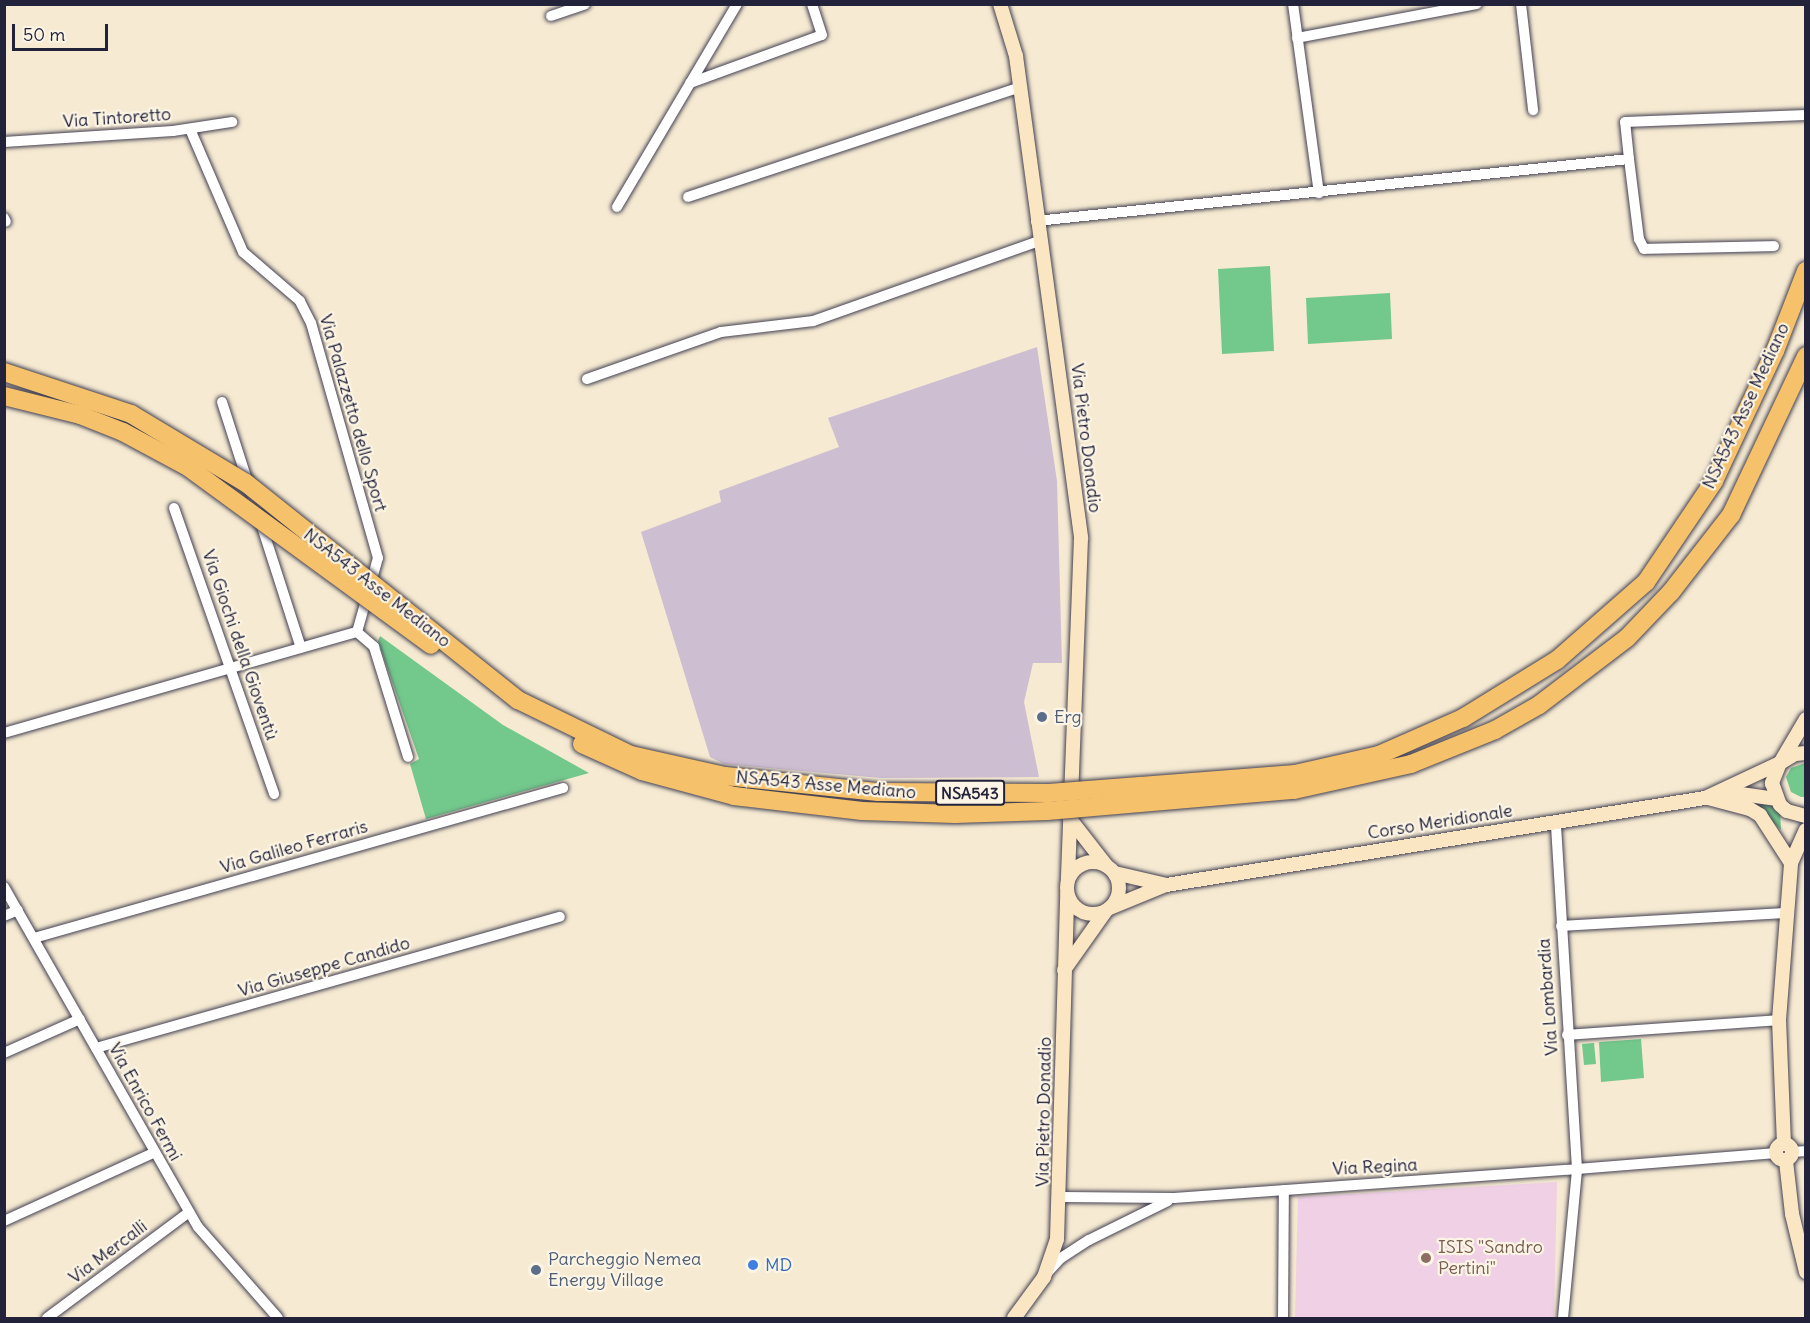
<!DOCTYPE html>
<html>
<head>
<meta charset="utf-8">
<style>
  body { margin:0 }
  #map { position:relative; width:1810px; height:1323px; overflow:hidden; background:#f6ead2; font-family:Delius,sans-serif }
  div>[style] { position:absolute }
  .built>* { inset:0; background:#f0d0e5 }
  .industrial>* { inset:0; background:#cebed2 }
  .green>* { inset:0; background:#73c88c }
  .roads { filter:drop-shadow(0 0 2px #424052) drop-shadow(0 0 2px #424052) }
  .street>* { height:10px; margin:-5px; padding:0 5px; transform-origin:5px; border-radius:5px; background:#fff }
  .secondary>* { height:14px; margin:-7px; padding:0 7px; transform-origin:7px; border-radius:7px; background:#fbe6c4 }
  .secondary>.ring { margin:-7px; padding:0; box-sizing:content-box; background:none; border:14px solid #fbe6c4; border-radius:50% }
  .bridges { filter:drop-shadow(0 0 2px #424052) drop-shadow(0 0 2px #424052) }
  .highway-bridge>* { height:18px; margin:-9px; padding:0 9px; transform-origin:9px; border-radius:9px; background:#f5c16b }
  .dots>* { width:16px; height:16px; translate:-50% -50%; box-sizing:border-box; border:3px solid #fcf5e5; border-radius:50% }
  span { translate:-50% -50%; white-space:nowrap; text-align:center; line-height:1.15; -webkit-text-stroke:4.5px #fcf5e5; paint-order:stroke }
  .shield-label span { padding:2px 4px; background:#fcf5e5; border:2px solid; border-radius:4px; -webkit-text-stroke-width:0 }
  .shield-label { font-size:16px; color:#22223b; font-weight:700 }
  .street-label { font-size:18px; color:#22223b }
  .service-label { font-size:18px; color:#4e5e75 }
  .left { translate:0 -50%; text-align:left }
  .education-label { font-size:18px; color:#785e54 }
  .shop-label { font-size:18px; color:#366cbe }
  .frame { position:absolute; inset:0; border:6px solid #22223b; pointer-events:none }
  .scale { position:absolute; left:12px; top:24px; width:96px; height:27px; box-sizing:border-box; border:3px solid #22223b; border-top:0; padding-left:8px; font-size:18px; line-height:21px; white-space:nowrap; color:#22223b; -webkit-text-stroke:4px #fcf5e5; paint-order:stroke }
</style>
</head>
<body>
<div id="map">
  <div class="built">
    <div style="clip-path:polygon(1557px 1182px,1554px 1318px,1295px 1318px,1298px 1197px)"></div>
  </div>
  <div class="industrial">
    <div style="clip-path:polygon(1037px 347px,1057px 481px,1062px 663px,1033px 663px,1024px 702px,1039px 777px,881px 778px,724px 764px,710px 757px,641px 532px,721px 502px,719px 491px,839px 447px,828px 418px)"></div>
  </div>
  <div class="green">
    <div style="clip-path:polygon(1270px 266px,1274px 351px,1222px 354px,1218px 269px)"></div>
    <div style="clip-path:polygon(1390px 293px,1392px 339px,1308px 344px,1306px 298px)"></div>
    <div style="clip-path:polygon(380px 636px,503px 725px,589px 773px,426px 819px,410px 764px,419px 759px,378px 641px)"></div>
    <div style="clip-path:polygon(1805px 763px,1805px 797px,1801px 797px,1791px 792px,1786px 777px,1791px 768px)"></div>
    <div style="clip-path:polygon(1754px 804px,1775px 805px,1780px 810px,1781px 830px)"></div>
    <div style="clip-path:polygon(1641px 1039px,1644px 1078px,1601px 1082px,1599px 1042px)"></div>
    <div style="clip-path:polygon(1594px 1043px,1596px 1064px,1584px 1065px,1582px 1044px)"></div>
  </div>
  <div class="roads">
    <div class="street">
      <div style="left:1293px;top:4px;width:191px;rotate:82.2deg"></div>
      <div style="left:1521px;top:4px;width:107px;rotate:83.5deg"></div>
      <div style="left:551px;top:16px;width:36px;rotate:-19deg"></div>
      <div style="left:1297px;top:38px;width:183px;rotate:-10.7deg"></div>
      <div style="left:690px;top:83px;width:140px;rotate:-20deg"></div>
      <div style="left:822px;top:35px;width:33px;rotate:-108deg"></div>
      <div style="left:4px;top:142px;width:169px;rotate:-3.7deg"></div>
      <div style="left:173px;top:131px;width:60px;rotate:-8.7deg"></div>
      <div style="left:1629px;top:159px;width:37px;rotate:-96deg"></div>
      <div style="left:1625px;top:122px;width:181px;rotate:-2.2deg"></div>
      <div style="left:688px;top:197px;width:351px;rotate:-18.3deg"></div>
      <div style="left:617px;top:207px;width:236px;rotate:-59.4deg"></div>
      <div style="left:4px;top:218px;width:4px;rotate:63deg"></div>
      <div style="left:1036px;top:221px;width:596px;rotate:-5.97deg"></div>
      <div style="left:1629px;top:159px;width:81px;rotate:82.9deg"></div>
      <div style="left:1639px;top:239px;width:11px;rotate:63deg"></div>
      <div style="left:1644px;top:249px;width:130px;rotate:-1.3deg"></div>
      <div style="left:587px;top:379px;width:142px;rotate:-19.3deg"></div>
      <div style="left:721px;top:332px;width:93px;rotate:-6.8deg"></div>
      <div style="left:813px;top:321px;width:240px;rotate:-19.5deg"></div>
      <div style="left:222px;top:402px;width:258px;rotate:72.2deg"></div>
      <div style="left:174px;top:508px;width:303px;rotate:70.7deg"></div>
      <div style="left:357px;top:632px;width:23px;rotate:41deg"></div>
      <div style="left:374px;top:647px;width:115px;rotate:72.8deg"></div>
      <div style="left:4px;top:733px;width:367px;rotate:-16deg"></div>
      <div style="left:357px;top:632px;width:77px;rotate:-74.2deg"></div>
      <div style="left:378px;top:558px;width:244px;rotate:-105.9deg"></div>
      <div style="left:311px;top:323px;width:25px;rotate:-117deg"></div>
      <div style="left:300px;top:301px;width:75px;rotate:-139.3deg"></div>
      <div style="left:243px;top:252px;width:134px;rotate:-113.3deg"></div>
      <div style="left:4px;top:887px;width:391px;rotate:60.3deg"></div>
      <div style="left:198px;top:1227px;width:121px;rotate:48.7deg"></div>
      <div style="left:4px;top:916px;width:15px;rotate:-23deg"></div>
      <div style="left:1561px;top:926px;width:228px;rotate:-3.3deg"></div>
      <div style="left:34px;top:938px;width:550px;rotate:-15.83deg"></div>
      <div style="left:1567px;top:1035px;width:213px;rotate:-4deg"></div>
      <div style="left:96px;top:1048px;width:482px;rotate:-15.8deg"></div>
      <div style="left:4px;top:1053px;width:83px;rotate:-24.1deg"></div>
      <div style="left:1793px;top:1152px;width:13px;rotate:-4deg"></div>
      <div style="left:1061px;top:1197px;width:113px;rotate:0.5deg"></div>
      <div style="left:1174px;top:1198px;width:404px;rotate:-4.1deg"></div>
      <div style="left:1577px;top:1169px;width:348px;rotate:-93.5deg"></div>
      <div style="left:4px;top:1221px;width:164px;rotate:-24.5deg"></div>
      <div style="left:1046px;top:1274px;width:22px;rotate:-47deg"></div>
      <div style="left:1061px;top:1258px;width:33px;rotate:-33deg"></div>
      <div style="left:1089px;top:1240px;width:88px;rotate:-26.3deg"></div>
      <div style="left:47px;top:1318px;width:177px;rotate:-36.7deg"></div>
      <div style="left:1283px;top:1318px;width:128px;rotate:-89.6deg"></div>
      <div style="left:1563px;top:1318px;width:150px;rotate:-84.6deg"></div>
      <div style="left:1577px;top:1169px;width:200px;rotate:-4.6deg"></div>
    </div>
    <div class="secondary">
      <div style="left:1000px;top:4px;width:54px;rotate:72.9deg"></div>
      <div style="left:1016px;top:56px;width:486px;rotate:82.3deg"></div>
      <div style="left:1081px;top:538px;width:343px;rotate:92.2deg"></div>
      <div style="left:1806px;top:753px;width:11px;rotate:175deg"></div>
      <div style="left:1795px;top:754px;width:17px;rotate:149deg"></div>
      <div style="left:1780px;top:763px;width:22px;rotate:112deg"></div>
      <div style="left:1772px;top:783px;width:23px;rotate:70deg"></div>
      <div style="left:1780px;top:805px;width:9px;rotate:41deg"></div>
      <div style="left:1787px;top:811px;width:20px;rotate:15deg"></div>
      <div style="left:1727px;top:792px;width:49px;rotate:8.1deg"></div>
      <div style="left:1708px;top:798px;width:43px;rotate:14.7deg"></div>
      <div style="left:1750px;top:809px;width:12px;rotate:31deg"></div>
      <div style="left:1760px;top:815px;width:57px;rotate:57.1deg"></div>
      <div style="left:1070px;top:819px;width:58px;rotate:52deg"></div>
      <div class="ring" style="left:1067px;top:862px;width:38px;height:38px"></div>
      <div style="left:1115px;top:873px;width:52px;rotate:13.2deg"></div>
      <div style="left:1112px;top:907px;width:58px;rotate:-22.2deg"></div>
      <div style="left:1166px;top:885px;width:546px;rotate:-9.17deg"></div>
      <div style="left:1705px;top:798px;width:83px;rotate:-25deg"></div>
      <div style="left:1780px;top:763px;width:51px;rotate:-59.4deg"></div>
      <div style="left:1064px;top:970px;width:71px;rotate:-54.7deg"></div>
      <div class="ring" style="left:1776px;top:1144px;width:2px;height:2px"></div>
      <div style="left:1784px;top:1144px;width:124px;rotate:-92.3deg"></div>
      <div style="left:1779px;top:1020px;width:157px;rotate:-85.6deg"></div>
      <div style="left:1791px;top:863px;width:36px;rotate:-66deg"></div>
      <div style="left:1786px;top:1161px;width:53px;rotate:83.5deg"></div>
      <div style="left:1792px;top:1214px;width:60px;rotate:76.4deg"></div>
      <div style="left:1014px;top:1318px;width:51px;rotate:-53.8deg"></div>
      <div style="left:1044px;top:1277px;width:40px;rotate:-71.1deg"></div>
      <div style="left:1057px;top:1239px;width:345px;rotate:-88.3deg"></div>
    </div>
  </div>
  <div class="bridges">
    <div class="highway-bridge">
      <div style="left:4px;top:372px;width:134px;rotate:18.3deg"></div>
      <div style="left:131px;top:414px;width:134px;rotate:31deg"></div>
      <div style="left:246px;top:483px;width:348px;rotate:38.6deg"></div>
      <div style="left:518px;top:700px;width:126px;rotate:26deg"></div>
      <div style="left:631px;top:755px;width:96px;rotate:12.6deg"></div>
      <div style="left:725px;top:776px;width:154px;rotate:6deg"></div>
      <div style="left:878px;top:792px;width:171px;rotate:0.3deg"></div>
      <div style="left:1049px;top:793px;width:247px;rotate:-4.4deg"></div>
      <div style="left:1295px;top:774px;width:86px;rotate:-12.7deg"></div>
      <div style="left:1379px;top:755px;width:92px;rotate:-23.8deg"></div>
      <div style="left:1463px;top:718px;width:110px;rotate:-31.7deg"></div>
      <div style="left:1557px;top:660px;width:118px;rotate:-41.2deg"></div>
      <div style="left:1646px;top:582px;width:122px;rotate:-56deg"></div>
      <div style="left:1714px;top:481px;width:144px;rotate:-64.9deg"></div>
      <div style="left:1775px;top:351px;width:86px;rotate:-68.8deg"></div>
      <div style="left:4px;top:396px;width:78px;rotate:14deg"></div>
      <div style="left:80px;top:415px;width:46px;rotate:21.6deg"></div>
      <div style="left:123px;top:432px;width:74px;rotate:28.3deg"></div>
      <div style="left:188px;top:467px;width:301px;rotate:36.2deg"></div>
      <div style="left:582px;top:744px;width:66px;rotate:24.2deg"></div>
      <div style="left:642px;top:771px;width:95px;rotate:15.2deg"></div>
      <div style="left:734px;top:796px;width:129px;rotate:6.7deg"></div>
      <div style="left:862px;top:811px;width:93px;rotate:1.8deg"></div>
      <div style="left:955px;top:814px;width:92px;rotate:-1.9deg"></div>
      <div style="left:1047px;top:811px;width:248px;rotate:-4.9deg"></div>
      <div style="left:1294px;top:790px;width:120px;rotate:-12.5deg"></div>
      <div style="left:1411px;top:764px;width:91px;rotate:-22deg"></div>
      <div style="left:1495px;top:730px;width:51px;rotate:-29.6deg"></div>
      <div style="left:1539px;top:705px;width:111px;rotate:-37.3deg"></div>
      <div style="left:1627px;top:638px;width:64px;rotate:-46.3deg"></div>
      <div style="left:1671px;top:592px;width:98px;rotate:-52.1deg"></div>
      <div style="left:1731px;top:515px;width:176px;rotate:-64.7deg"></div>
    </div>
  </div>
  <div class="dots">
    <div style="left:1042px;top:717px;background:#5c6f8a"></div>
    <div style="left:1426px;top:1258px;background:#8d6e63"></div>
    <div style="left:753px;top:1265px;background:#3f7fe0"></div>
    <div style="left:536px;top:1270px;background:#5c6f8a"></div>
  </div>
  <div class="shield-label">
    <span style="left:970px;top:793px">NSA543</span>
  </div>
  <div class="street-label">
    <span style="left:117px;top:118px;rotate:-4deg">Via Tintoretto</span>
    <span style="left:1746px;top:406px;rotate:-65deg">NSA543 Asse Mediano</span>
    <span style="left:353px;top:413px;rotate:74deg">Via Palazzetto dello Sport</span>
    <span style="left:1086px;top:438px;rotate:83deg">Via Pietro Donadio</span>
    <span style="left:377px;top:588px;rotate:38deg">NSA543 Asse Mediano</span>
    <span style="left:240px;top:645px;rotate:71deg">Via Giochi della Gioventù</span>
    <span style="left:826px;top:785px;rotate:5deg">NSA543 Asse Mediano</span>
    <span style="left:1440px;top:822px;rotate:-9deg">Corso Meridionale</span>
    <span style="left:294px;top:847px;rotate:-16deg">Via Galileo Ferraris</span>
    <span style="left:324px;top:967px;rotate:-16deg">Via Giuseppe Candido</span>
    <span style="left:1548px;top:997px;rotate:-94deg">Via Lombardia</span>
    <span style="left:145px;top:1102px;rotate:61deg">Via Enrico Fermi</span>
    <span style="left:1044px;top:1112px;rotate:-89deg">Via Pietro Donadio</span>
    <span style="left:1375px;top:1167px;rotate:-3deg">Via Regina</span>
    <span style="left:108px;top:1252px;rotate:-37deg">Via Mercalli</span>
  </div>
  <div class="service-label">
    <span class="left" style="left:1054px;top:717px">Erg</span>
    <span class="left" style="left:548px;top:1270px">Parcheggio Nemea<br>Energy Village</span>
  </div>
  <div class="education-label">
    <span class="left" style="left:1438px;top:1258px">ISIS "Sandro<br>Pertini"</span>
  </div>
  <div class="shop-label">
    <span class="left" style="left:765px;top:1265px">MD</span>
  </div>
  <div class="frame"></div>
  <div class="scale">50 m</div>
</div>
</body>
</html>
